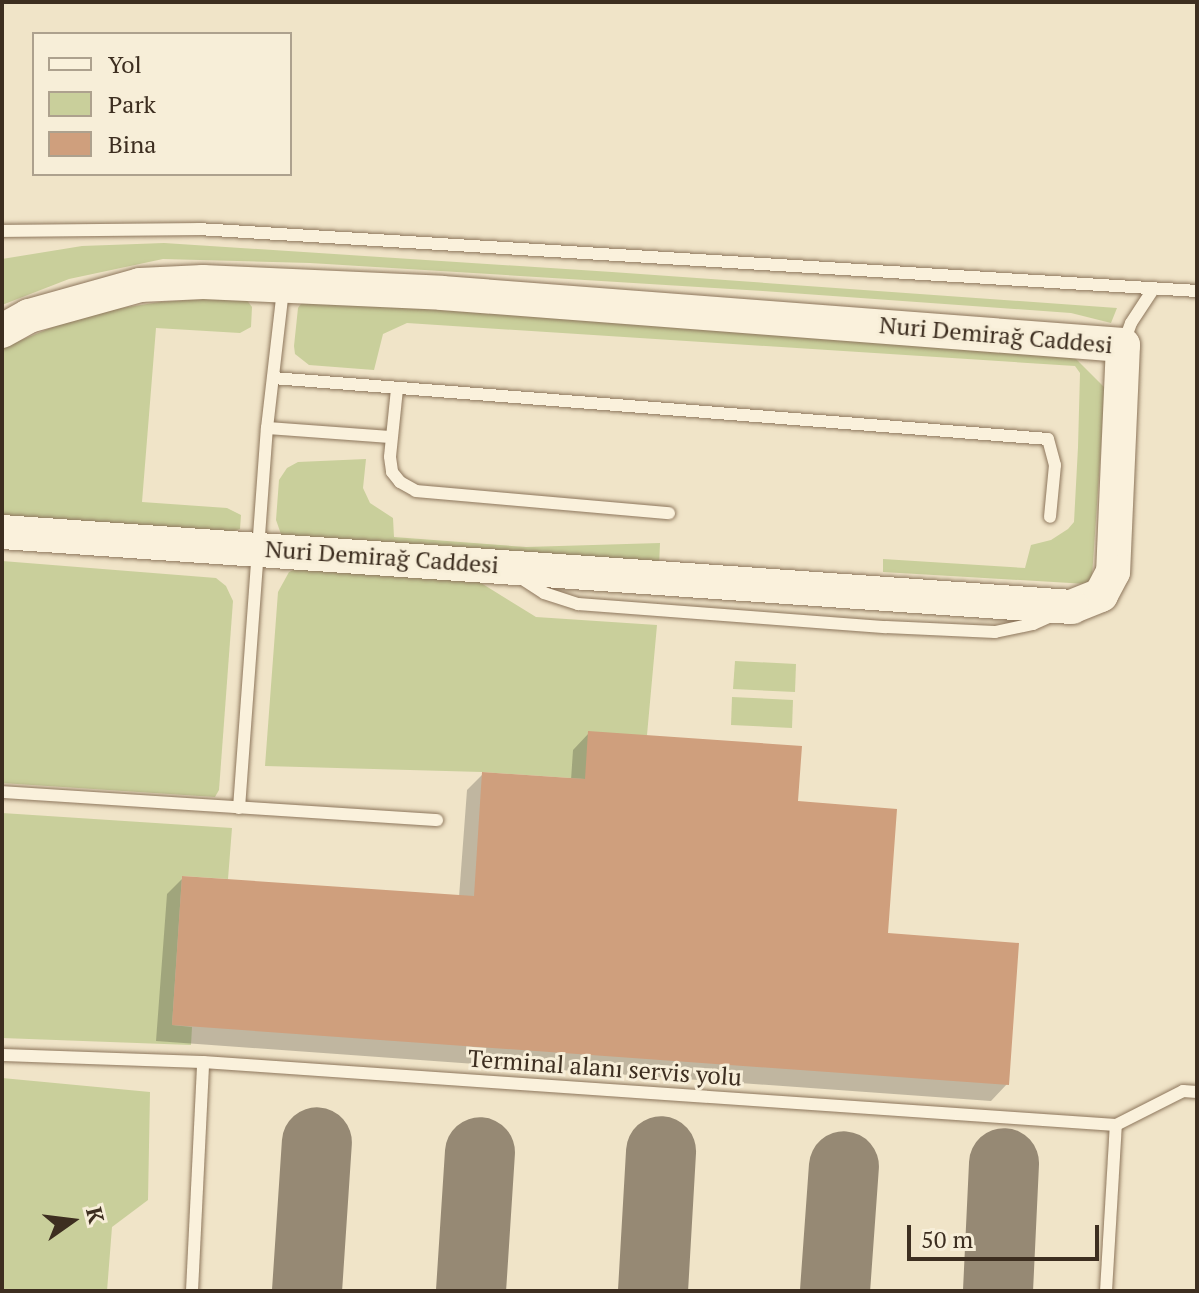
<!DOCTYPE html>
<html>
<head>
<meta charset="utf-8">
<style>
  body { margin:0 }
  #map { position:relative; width:1199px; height:1293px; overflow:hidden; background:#f0e4c8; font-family:"PT Serif",serif }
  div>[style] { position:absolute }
  .green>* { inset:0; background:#c9cf9b }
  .shadow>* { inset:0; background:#0003 }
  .taxiway>* { height:70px; margin:-35px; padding:0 35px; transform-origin:35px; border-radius:35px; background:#968974 }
  .building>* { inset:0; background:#cf9f7d }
  .roads { filter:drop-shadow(0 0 2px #8d765c) drop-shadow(0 0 2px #8d765c) }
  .lane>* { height:12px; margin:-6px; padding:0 6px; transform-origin:6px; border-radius:6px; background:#faf1dc }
  .secondary>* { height:34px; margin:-17px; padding:0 17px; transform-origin:17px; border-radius:17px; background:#faf1dc }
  span { translate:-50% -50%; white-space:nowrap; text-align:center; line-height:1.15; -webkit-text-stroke:6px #f7eed8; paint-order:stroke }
  .street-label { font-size:24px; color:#3d2e20 }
  .frame { position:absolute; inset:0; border:4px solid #3d2e20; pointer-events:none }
  .legend { position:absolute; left:32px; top:32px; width:260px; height:144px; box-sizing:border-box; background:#f7eed8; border:2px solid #ada18e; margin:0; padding:10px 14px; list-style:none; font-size:24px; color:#3d2e20 }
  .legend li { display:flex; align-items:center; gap:16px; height:40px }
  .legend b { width:40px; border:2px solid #ada18e }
  .north { position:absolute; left:32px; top:1181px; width:80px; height:80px; -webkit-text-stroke:6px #f7eed8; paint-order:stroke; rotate:76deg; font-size:22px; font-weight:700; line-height:32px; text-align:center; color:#3d2e20 }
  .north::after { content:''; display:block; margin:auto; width:28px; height:36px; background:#3d2e20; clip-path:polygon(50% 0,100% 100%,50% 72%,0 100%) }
  .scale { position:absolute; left:907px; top:1225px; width:192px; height:36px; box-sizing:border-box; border:4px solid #3d2e20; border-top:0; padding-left:10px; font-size:24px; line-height:28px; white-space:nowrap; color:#3d2e20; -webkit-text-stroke:6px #f7eed8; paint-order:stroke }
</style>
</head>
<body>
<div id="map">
  <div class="green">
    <div style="clip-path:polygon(164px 243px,612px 272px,1117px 308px,1111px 323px,1071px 313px,763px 291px,310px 263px,163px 259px,69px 279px,2px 305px,2px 259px,82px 246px)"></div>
    <div style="clip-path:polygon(232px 297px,246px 299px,252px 307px,251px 327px,240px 333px,156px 328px,142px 502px,227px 508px,241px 515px,240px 529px,231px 532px,2px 515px,2px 348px,65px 322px,108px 310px,160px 302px)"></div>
    <div style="clip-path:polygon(303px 301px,1069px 352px,1105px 388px,1092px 577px,1087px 584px,883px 572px,883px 559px,1025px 568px,1031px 545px,1051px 540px,1068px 529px,1074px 522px,1078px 447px,1080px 373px,1075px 366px,407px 323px,383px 334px,374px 370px,309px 365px,295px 354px,294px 346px,298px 308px)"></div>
    <div style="clip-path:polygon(366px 459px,363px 488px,370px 503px,393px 518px,394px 537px,526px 547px,660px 543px,659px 567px,282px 537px,276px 520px,279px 480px,287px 468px,298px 462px)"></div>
    <div style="clip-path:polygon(2px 561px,216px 578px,226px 586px,233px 601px,219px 790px,215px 797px,2px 783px)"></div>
    <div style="clip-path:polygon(303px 566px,473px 578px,536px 617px,657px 625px,647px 735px,585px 779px,482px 772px,265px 766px,278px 592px,289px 572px)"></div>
    <div style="clip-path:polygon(735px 661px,796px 664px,795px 692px,733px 689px)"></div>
    <div style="clip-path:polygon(732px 697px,793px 700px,792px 728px,731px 725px)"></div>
    <div style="clip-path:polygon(2px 813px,232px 828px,228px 879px,182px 876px,172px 1025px,192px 1027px,191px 1045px,2px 1038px)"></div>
    <div style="clip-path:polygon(2px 1078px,150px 1092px,148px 1200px,112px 1227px,107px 1291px,2px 1291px)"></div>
  </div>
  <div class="shadow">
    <div style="clip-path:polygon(589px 733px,796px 803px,886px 935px,1007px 1084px,991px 1101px,156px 1041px,167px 894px,183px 878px,459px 897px,467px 790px,483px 774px,571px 780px,573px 750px)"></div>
  </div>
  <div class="taxiway">
    <div style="left:307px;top:1291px;width:149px;rotate:-86.2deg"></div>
    <div style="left:471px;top:1291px;width:139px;rotate:-86.3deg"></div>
    <div style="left:653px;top:1291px;width:140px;rotate:-86.7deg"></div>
    <div style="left:835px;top:1291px;width:125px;rotate:-85.9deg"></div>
    <div style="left:998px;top:1291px;width:128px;rotate:-87.3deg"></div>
  </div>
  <div class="building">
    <div style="clip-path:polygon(588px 731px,802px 746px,798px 801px,897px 809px,888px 933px,1019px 943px,1009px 1085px,172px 1025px,182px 876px,474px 896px,482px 772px,585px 779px)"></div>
  </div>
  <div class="roads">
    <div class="lane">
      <div style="left:2px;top:231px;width:196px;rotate:-0.6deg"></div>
      <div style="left:198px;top:229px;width:1001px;rotate:3.55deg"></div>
      <div style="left:1123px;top:345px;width:23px;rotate:-70deg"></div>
      <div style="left:1131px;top:323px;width:42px;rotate:-56.7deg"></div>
      <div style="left:273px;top:378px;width:777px;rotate:4.5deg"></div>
      <div style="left:1048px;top:439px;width:27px;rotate:75deg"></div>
      <div style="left:1055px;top:465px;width:52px;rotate:95.5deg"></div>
      <div style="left:397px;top:389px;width:68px;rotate:95.9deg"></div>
      <div style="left:390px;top:457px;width:15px;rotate:82deg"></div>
      <div style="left:392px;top:472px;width:13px;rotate:51deg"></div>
      <div style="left:400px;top:482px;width:18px;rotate:29deg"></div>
      <div style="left:416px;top:491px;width:254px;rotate:5deg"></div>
      <div style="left:267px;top:428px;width:124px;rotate:4.2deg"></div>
      <div style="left:521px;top:578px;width:27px;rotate:33deg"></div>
      <div style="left:544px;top:593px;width:36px;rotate:18deg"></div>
      <div style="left:578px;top:604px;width:309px;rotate:4.3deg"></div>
      <div style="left:886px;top:627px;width:109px;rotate:2.6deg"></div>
      <div style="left:995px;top:632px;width:39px;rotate:-12deg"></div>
      <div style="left:1033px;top:624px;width:22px;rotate:-24deg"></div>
      <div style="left:2px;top:792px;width:436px;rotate:3.7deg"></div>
      <div style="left:239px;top:808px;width:381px;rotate:-85.8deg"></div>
      <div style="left:267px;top:428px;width:140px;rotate:-83.4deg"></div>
      <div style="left:2px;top:1055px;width:201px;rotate:2deg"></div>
      <div style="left:203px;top:1062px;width:915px;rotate:3.95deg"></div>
      <div style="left:1116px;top:1125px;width:75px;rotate:-26.9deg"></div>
      <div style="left:1183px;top:1091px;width:14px;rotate:4deg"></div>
      <div style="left:192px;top:1291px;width:229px;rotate:-87.2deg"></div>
      <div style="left:1106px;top:1291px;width:166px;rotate:-86.6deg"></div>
    </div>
    <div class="secondary">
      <div style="left:2px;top:331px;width:31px;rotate:-29deg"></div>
      <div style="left:29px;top:316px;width:115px;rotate:-15.6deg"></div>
      <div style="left:140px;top:285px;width:63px;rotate:-2.7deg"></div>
      <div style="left:203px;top:282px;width:239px;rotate:2.6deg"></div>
      <div style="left:442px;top:293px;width:683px;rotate:4.37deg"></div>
      <div style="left:1123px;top:345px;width:227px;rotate:92.5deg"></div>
      <div style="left:1113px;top:572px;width:26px;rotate:118deg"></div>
      <div style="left:1101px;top:595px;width:31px;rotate:158deg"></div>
      <div style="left:1072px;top:607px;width:1073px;rotate:-175.99deg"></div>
    </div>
  </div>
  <div class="street-label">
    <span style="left:996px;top:335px;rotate:5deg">Nuri Demirağ Caddesi</span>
    <span style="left:382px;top:557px;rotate:4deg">Nuri Demirağ Caddesi</span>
    <span style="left:605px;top:1068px;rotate:4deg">Terminal alanı servis yolu</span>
  </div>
  <div class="frame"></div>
  <ul class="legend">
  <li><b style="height:10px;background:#faf1dc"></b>Yol</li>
  <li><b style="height:22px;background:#c9cf9b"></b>Park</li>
  <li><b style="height:22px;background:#cf9f7d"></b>Bina</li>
  </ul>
  <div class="north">K</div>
  <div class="scale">50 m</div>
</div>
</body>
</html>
